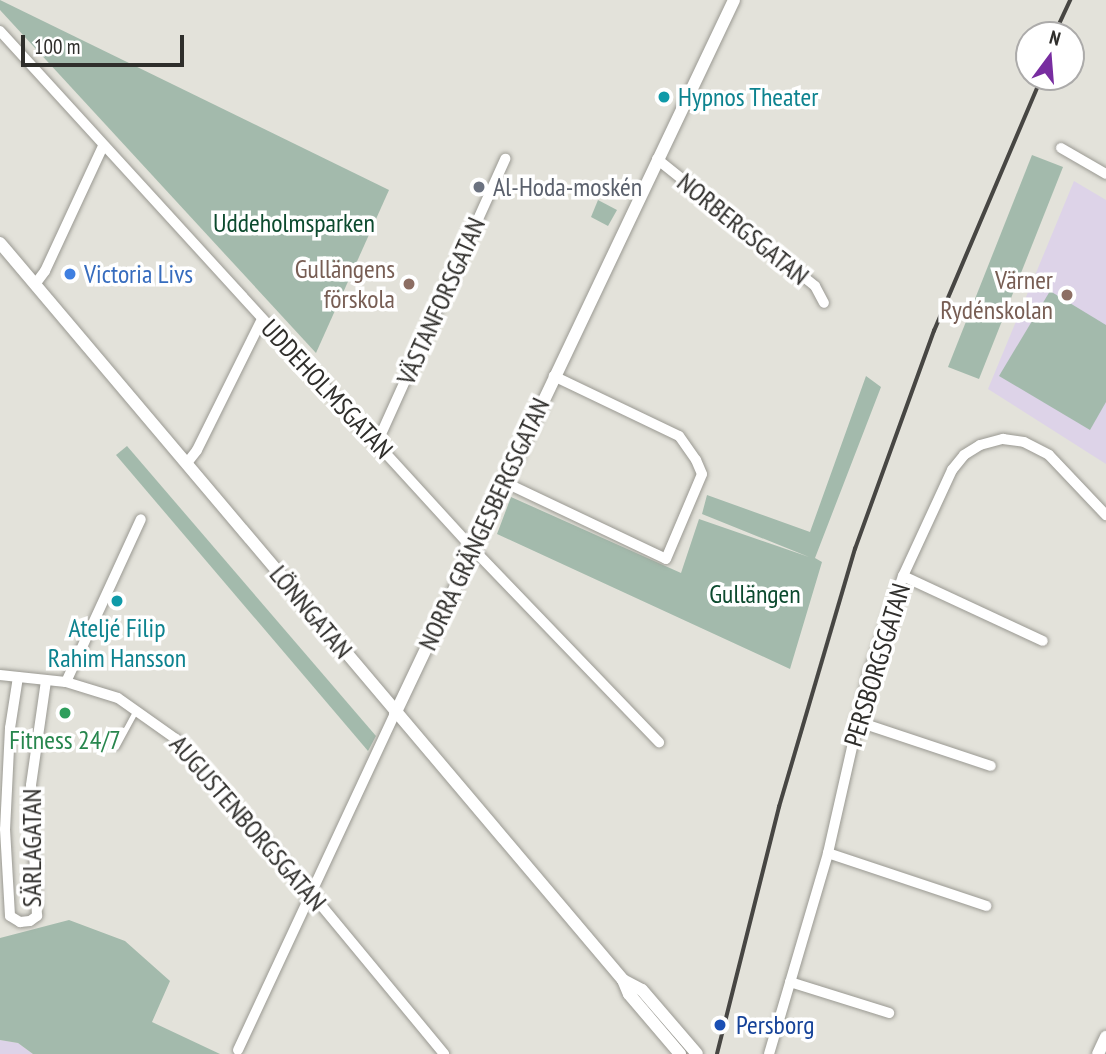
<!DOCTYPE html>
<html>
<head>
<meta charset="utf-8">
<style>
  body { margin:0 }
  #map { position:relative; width:1106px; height:1054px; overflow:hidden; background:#e3e2da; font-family:"PT Sans Narrow",sans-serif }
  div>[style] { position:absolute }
  .education>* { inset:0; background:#ddd3e8 }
  .green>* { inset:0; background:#a3baac }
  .roads { filter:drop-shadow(0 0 2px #9a9992) drop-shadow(0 0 2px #9a9992) }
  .service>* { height:4.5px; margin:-2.25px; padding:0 2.25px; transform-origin:2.25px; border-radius:2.25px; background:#fff }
  .minor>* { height:10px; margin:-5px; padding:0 5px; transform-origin:5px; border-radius:5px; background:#fff }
  .tertiary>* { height:12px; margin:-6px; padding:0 6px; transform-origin:6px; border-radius:6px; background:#fff }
  .rail>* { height:3.5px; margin:-1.75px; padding:0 1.75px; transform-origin:1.75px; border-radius:1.75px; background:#474643 }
  .dots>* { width:19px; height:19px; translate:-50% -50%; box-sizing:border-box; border:4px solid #fff; border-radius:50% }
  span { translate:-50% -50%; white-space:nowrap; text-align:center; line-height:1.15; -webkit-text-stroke:7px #fff; paint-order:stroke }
  .culture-label { font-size:26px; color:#0d838f }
  .left { translate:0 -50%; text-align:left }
  .worship-label { font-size:26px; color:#5b616d }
  .park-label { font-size:26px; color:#0c4a2e }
  .street-label { font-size:26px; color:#2f2e2b }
  .education-label { font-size:26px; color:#785e54 }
  .right { translate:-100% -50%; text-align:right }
  .shop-label { font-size:26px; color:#366cbe }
  .leisure-label { font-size:26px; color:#27864d }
  .transit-label { font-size:26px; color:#164399 }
  .north { position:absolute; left:1015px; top:21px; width:70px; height:70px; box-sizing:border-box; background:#fff; border:2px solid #acabaa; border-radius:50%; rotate:16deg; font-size:19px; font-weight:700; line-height:28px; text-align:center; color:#2f2e2b }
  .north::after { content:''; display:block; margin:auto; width:24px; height:32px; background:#782da0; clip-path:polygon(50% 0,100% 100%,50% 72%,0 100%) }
  .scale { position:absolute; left:21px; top:35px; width:163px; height:32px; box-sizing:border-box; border:4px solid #2f2e2b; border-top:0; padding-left:9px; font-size:21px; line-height:24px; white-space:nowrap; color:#2f2e2b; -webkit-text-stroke:5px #fff; paint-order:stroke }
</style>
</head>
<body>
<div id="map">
  <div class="education">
    <div style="clip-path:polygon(1074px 181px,1106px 200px,1106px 464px,988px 389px)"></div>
    <div style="clip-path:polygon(0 1040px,18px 1043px,33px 1054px,0 1054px)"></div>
  </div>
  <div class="green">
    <div style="clip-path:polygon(0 0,389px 190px,316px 353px,0 10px)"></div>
    <div style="clip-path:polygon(1032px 155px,1063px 167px,979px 379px,948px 367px)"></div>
    <div style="clip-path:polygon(598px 200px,617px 210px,608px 226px,591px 217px)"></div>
    <div style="clip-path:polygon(1050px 291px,1106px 325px,1106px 402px,1090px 430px,999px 376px)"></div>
    <div style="clip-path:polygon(866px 376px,881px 387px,815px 558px,822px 562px,790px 669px,497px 534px,511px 497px,681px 573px,699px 519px,809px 557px,702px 514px,707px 495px,810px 532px)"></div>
    <div style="clip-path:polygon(127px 446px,376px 736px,368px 751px,116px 455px)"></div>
    <div style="clip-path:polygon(69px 920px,125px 941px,170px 981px,152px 1022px,220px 1054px,33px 1054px,18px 1043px,0 1040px,0 938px)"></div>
  </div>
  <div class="roads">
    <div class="service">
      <div style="left:116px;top:747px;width:42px;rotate:-61.6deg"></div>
    </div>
    <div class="minor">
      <div style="left:0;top:31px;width:703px;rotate:47.59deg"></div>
      <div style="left:474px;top:550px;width:267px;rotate:46.1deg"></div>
      <div style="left:1061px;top:148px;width:52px;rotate:30deg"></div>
      <div style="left:657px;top:159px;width:203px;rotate:38.8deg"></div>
      <div style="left:815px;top:286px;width:19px;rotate:62deg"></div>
      <div style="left:36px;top:283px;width:15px;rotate:-53deg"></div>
      <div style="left:45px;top:271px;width:138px;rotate:-65.1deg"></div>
      <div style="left:377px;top:443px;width:312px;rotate:-65.7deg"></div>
      <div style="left:187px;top:463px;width:16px;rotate:-52deg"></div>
      <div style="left:197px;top:450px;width:146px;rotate:-63.6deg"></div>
      <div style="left:504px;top:482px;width:179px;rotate:25.4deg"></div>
      <div style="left:666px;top:559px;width:92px;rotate:-67deg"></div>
      <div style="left:702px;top:474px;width:15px;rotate:-113deg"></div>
      <div style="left:696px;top:460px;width:29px;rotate:-125deg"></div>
      <div style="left:679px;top:436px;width:139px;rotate:-154.4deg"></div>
      <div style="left:903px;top:576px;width:154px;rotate:24.9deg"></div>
      <div style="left:0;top:675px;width:66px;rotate:6.1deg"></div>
      <div style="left:66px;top:682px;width:54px;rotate:17.1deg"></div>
      <div style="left:118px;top:698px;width:71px;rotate:35.3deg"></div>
      <div style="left:176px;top:739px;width:205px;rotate:48.8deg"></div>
      <div style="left:311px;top:893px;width:209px;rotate:50.4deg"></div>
      <div style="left:18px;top:677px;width:52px;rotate:98.9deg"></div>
      <div style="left:10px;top:728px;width:101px;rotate:92.8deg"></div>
      <div style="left:5px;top:829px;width:87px;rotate:86.7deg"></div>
      <div style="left:10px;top:916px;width:12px;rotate:31deg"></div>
      <div style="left:20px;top:922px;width:10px;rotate:-6deg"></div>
      <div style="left:30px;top:921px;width:9px;rotate:-36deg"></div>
      <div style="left:37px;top:916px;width:131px;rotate:-92.6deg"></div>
      <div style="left:31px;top:785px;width:105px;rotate:-81.8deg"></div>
      <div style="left:66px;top:682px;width:179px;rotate:-65.3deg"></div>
      <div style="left:856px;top:721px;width:142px;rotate:18.4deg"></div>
      <div style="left:828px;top:853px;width:167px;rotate:18.5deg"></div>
      <div style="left:790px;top:982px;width:104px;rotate:17.4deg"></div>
      <div style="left:238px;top:1050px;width:371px;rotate:-65deg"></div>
      <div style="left:769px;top:1054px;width:209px;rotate:-73.6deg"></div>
      <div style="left:828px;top:853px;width:185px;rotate:-77.2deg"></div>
      <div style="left:869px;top:673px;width:103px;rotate:-70.7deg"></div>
      <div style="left:903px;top:576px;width:117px;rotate:-65.2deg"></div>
      <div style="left:952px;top:470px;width:19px;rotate:-51deg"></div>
      <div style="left:964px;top:455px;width:19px;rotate:-32deg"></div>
      <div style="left:980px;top:445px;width:24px;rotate:-15deg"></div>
      <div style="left:1003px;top:439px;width:21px;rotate:8deg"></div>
      <div style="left:1024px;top:442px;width:28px;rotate:27deg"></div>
      <div style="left:1049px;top:455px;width:83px;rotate:46.5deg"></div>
    </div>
    <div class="tertiary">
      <div style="left:0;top:243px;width:965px;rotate:49.79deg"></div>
      <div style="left:623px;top:980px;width:15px;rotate:67deg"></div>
      <div style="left:629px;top:994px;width:79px;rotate:49.6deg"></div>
      <div style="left:395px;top:714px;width:790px;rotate:-64.6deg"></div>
      <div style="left:623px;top:980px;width:21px;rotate:28deg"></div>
      <div style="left:642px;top:990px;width:84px;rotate:49.3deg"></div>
      <div style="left:1098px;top:1054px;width:19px;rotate:-65deg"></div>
    </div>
  </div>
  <div class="rail">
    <div style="left:1054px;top:35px;width:38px;rotate:-65deg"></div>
    <div style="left:717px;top:1054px;width:255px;rotate:-75.9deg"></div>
    <div style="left:779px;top:807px;width:269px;rotate:-73.6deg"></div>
    <div style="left:855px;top:549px;width:232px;rotate:-70.1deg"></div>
    <div style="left:934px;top:331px;width:276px;rotate:-67deg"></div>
  </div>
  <div class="dots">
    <div style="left:664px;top:97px;background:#0f9aa8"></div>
    <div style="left:479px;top:187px;background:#6b7280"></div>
    <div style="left:70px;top:274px;background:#3f7fe0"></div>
    <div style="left:409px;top:284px;background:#8d6e63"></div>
    <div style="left:1067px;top:295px;background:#8d6e63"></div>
    <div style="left:117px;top:601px;background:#0f9aa8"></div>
    <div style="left:65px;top:713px;background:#2e9e5b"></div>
    <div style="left:720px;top:1025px;background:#1a4fb4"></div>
  </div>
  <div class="culture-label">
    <span class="left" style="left:678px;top:97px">Hypnos Theater</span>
    <span style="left:117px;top:643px">Ateljé Filip<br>Rahim Hansson</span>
  </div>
  <div class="worship-label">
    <span class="left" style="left:493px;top:187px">Al-Hoda-moskén</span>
  </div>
  <div class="park-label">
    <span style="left:294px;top:223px">Uddeholmsparken</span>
    <span style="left:755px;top:594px">Gullängen</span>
  </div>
  <div class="street-label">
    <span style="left:743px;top:229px;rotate:39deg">NORBERGSGATAN</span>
    <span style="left:441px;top:301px;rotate:-66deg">VÄSTANFORSGATAN</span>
    <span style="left:327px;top:389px;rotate:47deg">UDDEHOLMSGATAN</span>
    <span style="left:484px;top:524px;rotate:-65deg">NORRA GRÄNGESBERGSGATAN</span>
    <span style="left:311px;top:612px;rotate:50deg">LÖNNGATAN</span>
    <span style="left:877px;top:665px;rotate:-73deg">PERSBORGSGATAN</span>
    <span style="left:248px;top:823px;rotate:49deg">AUGUSTENBORGSGATAN</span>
    <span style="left:32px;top:848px;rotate:-90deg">SÄRLAGATAN</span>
  </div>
  <div class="education-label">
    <span class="right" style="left:395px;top:284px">Gullängens<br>förskola</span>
    <span class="right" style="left:1053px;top:295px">Värner<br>Rydénskolan</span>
  </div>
  <div class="shop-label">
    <span class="left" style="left:84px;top:274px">Victoria Livs</span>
  </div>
  <div class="leisure-label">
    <span style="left:65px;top:740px">Fitness 24/7</span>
  </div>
  <div class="transit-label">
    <span class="left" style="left:736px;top:1025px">Persborg</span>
  </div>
  <div class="north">N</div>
  <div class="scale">100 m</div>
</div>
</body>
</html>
